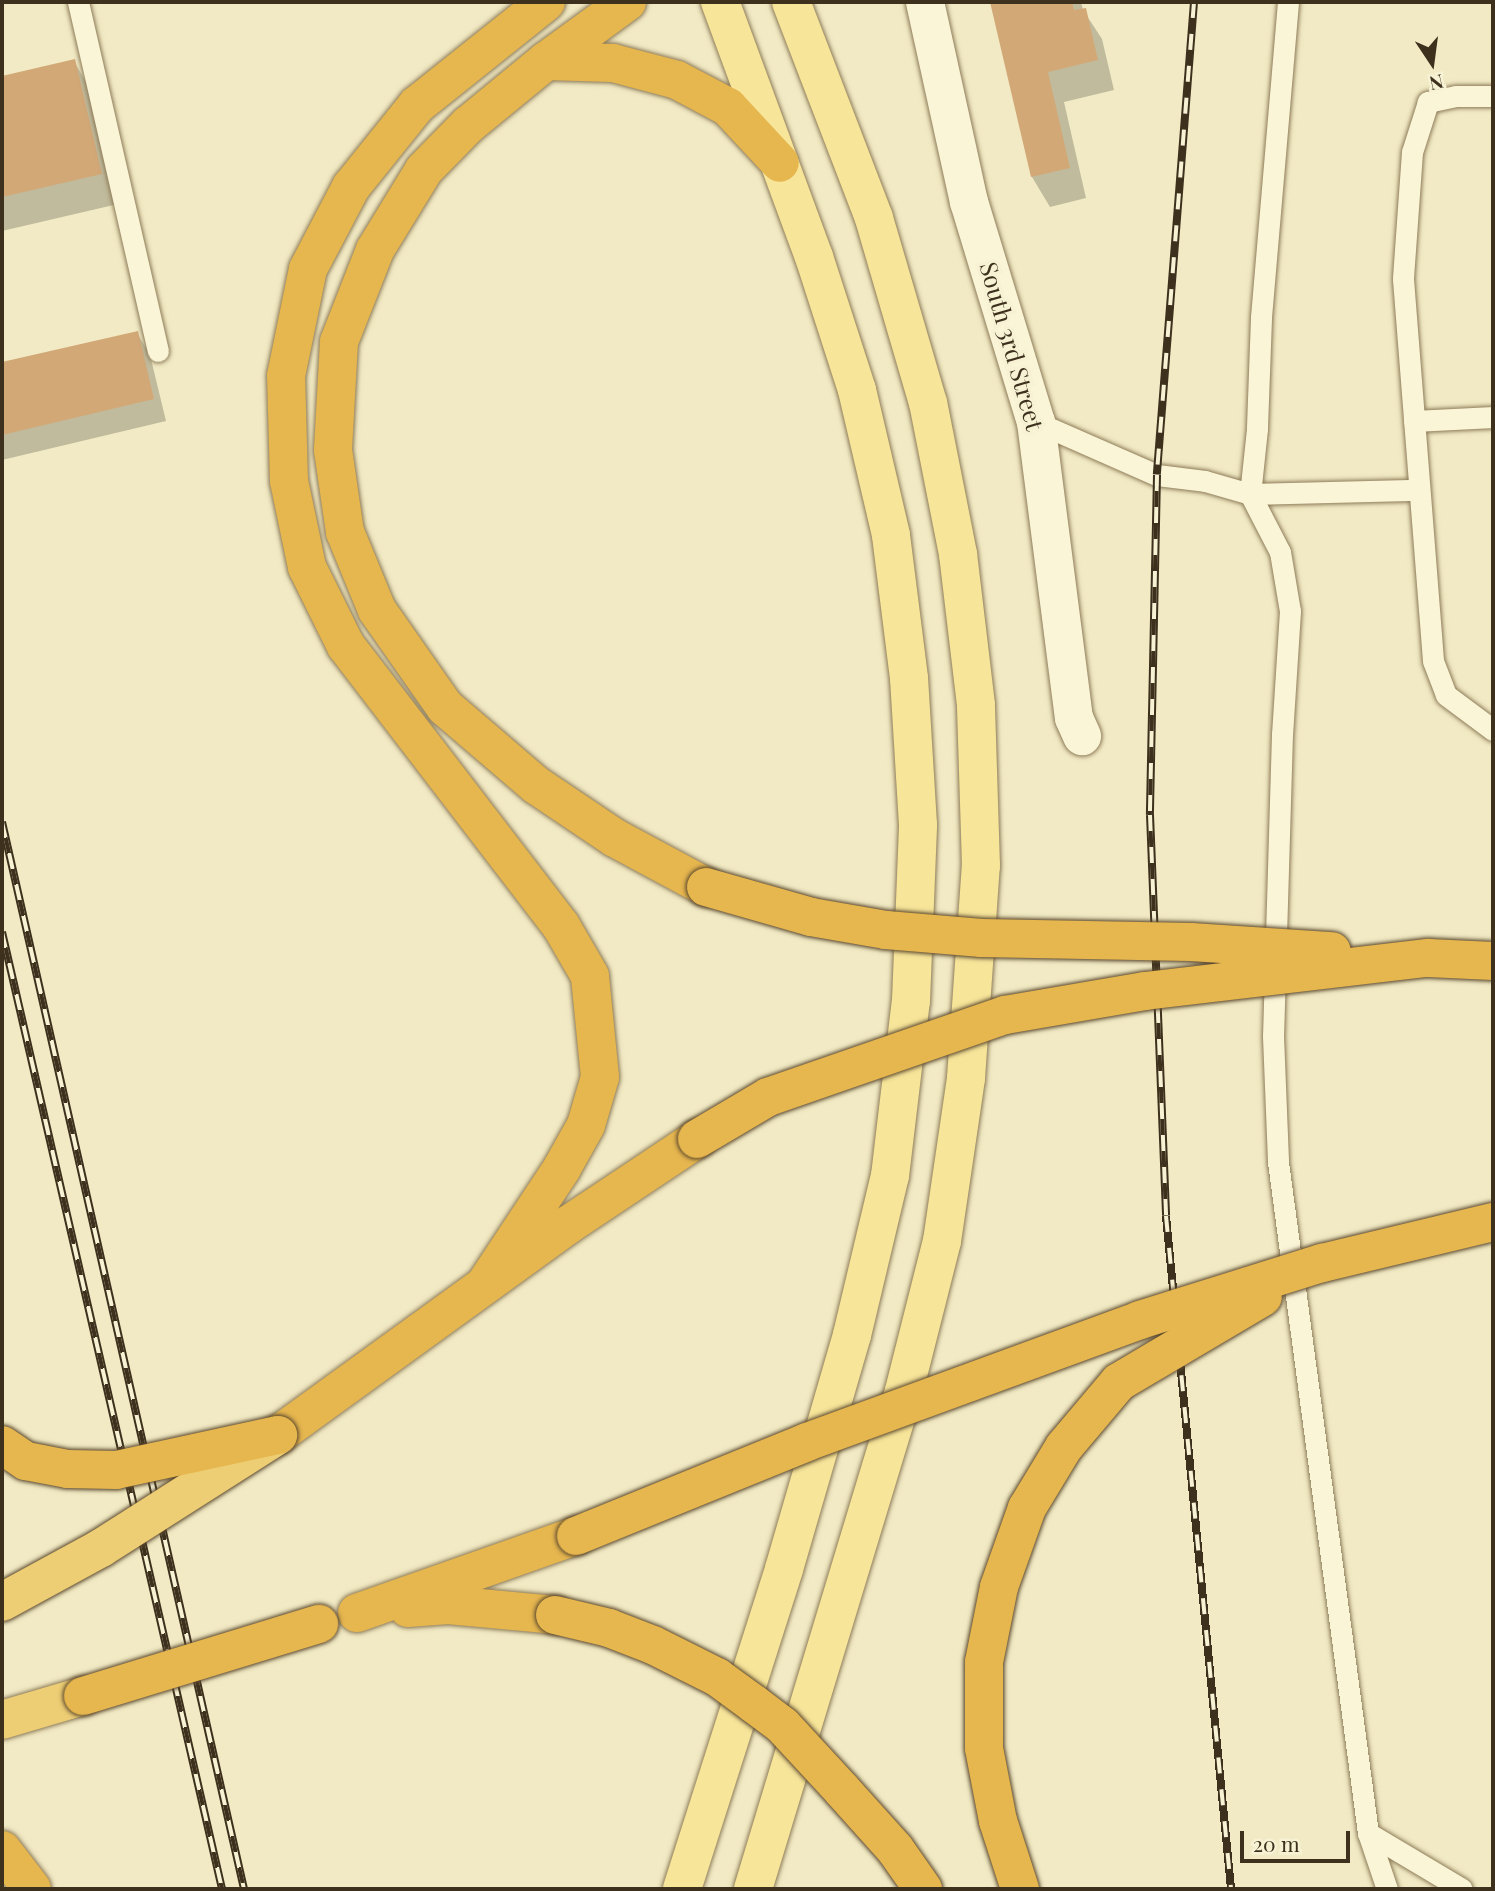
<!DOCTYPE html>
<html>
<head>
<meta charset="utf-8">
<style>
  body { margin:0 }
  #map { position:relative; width:1495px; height:1891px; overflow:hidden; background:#f1eac4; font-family:"Playfair Display",serif }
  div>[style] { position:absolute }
  .shadow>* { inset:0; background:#0003 }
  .building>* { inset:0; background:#d2a877 }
  .roads { filter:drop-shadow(0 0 2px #8e7c59) drop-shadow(0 0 2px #8e7c59) }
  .service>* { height:21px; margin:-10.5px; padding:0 10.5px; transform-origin:10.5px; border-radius:10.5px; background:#fbf5d8 }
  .minor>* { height:38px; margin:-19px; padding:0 19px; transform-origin:19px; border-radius:19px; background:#fbf5d8 }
  .primary>* { height:38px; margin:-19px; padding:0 19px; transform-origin:19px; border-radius:19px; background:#f7e59a }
  .trunk>* { height:38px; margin:-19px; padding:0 19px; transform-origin:19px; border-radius:19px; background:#eece74 }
  .motorway>* { height:38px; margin:-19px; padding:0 19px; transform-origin:19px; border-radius:19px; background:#e6b64f }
  .rail>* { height:8px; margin-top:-4px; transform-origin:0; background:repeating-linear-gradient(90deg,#f8f2d4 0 16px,#3d311e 0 32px); box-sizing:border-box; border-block:2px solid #3d311e }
  .bridges { filter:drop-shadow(0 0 2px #5b482d) drop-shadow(0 0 2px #5b482d) }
  .trunk-bridge>* { height:38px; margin:-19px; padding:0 19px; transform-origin:19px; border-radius:19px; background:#eece74 }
  .motorway-bridge>* { height:38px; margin:-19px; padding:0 19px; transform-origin:19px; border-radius:19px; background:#e6b64f }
  span { translate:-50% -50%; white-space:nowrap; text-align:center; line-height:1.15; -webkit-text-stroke:7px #f8f2d4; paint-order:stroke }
  .street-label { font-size:24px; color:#3d311e }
  .frame { position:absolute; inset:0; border:4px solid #3d311e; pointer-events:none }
  .north { position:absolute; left:1397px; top:28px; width:70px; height:70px; -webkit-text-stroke:5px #f8f2d4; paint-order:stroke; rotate:167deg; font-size:19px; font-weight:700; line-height:28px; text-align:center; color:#3d311e }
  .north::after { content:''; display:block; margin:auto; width:24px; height:32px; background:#3d311e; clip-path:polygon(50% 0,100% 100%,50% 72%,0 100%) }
  .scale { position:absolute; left:1240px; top:1831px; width:110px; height:32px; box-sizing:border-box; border:4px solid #3d311e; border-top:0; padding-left:9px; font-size:21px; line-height:24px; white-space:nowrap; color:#3d311e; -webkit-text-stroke:5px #f8f2d4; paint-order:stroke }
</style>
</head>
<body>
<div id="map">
  <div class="shadow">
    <div style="clip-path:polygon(992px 2px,1081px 2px,1083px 10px,1102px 39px,1114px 90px,1064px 102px,1086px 198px,1050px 207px,1032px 177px)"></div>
    <div style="clip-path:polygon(74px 61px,91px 91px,118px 204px,2px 231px,2px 78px)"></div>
    <div style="clip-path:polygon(137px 333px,150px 355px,166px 421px,2px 460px,2px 364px)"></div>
  </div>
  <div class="building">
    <div style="clip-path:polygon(990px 2px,1072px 2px,1074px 10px,1086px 8px,1098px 60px,1048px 72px,1070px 168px,1031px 177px)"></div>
    <div style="clip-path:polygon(75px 59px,102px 174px,2px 197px,2px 76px)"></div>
    <div style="clip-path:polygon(138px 331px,154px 399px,2px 435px,2px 362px)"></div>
  </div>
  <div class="roads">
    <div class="service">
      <div style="left:78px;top:2px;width:358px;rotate:77.1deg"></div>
      <div style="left:1288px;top:2px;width:317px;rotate:94.9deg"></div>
      <div style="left:1261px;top:318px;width:111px;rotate:92.1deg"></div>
      <div style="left:1257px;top:429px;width:65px;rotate:96.1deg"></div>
      <div style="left:1250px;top:494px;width:65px;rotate:62.7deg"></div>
      <div style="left:1280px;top:552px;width:60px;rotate:80.4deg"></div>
      <div style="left:1290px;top:611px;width:123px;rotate:93.7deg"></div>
      <div style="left:1282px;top:734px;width:302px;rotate:91.7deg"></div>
      <div style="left:1273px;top:1036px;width:126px;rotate:87.7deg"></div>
      <div style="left:1278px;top:1162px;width:677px;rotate:82.36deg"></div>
      <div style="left:1368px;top:1833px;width:59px;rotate:71.3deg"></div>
      <div style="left:1493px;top:96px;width:37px;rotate:180deg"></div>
      <div style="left:1456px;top:96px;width:29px;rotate:168deg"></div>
      <div style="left:1428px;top:102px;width:52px;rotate:107.7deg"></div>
      <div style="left:1412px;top:152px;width:127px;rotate:94.1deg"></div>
      <div style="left:1403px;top:279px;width:383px;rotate:85.5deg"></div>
      <div style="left:1433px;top:661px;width:36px;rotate:69deg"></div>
      <div style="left:1446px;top:695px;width:59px;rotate:36.7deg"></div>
      <div style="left:1414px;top:421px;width:79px;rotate:-2.9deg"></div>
      <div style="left:1036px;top:422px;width:132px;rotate:23.7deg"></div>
      <div style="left:1157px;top:475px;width:48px;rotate:7.1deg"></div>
      <div style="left:1205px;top:481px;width:47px;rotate:16.1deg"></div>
      <div style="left:1250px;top:494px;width:169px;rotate:-1.4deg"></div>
      <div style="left:1368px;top:1833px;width:109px;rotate:30.8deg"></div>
    </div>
    <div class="minor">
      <div style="left:925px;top:2px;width:205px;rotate:77.6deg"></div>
      <div style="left:969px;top:202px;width:230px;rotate:73.1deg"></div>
      <div style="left:1036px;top:422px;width:298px;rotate:82.7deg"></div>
      <div style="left:1074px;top:718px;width:20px;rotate:66deg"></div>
    </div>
    <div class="primary">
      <div style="left:682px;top:1889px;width:336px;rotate:-72.3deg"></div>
      <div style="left:784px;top:1569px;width:244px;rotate:-73.8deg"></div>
      <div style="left:852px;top:1335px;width:163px;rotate:-76.6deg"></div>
      <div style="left:890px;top:1176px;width:176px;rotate:-83.2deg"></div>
      <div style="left:911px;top:1001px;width:176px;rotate:-87.7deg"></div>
      <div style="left:918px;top:825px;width:147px;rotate:-93.5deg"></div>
      <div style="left:909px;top:678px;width:144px;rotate:-97.2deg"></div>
      <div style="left:891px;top:535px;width:149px;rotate:-103.2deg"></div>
      <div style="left:857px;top:390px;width:140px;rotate:-107.9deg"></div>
      <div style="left:814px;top:257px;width:272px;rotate:-110.2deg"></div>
      <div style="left:753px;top:1889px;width:520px;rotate:-73.13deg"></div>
      <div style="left:904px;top:1391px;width:155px;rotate:-75.8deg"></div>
      <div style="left:942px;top:1241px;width:165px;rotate:-81.6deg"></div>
      <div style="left:966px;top:1078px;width:213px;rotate:-86deg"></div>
      <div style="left:981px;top:866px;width:161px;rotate:-91.8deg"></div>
      <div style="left:976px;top:705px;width:152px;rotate:-96.8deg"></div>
      <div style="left:958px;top:554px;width:154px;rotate:-101.2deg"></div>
      <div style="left:928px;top:403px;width:193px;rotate:-106.3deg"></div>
      <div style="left:874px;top:218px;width:231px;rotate:-111deg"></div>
    </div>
    <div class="trunk">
      <div style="left:2px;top:1720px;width:84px;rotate:-16.5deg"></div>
    </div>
    <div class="motorway">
      <div style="left:627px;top:2px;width:100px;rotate:143.9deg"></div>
      <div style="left:546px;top:61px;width:101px;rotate:140.6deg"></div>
      <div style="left:468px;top:125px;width:63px;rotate:134.4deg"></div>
      <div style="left:424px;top:170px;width:94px;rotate:121.5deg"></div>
      <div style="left:375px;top:250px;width:99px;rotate:111.4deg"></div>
      <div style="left:339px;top:342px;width:108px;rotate:93.2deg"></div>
      <div style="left:333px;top:450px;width:83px;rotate:81.7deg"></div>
      <div style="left:345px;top:532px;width:84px;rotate:67.7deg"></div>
      <div style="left:377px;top:610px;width:118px;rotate:55deg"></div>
      <div style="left:445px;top:707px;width:120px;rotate:40.6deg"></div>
      <div style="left:536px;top:785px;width:95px;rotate:33.9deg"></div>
      <div style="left:615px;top:838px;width:103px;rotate:28.3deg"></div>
      <div style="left:546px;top:61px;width:67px;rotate:1.7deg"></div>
      <div style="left:613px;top:63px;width:66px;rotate:14.9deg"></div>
      <div style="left:677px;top:80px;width:58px;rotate:27.9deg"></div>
      <div style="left:728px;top:107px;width:76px;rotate:47.1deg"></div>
      <div style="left:486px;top:1283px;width:138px;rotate:-56.5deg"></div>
      <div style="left:562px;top:1168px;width:49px;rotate:-60.8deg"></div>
      <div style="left:586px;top:1125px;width:50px;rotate:-73.7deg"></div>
      <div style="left:600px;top:1077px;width:101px;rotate:-95.7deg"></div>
      <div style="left:590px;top:976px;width:58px;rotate:-120.1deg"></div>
      <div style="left:561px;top:926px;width:353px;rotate:-127.5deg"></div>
      <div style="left:346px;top:646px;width:88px;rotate:-116.3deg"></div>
      <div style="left:307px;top:567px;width:88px;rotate:-101.8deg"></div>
      <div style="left:289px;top:481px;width:105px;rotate:-91.6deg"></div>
      <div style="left:286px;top:376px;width:109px;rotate:-78.4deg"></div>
      <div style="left:308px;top:269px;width:93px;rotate:-62.3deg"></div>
      <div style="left:351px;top:187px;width:105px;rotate:-51.2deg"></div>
      <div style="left:417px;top:105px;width:165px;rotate:-38.6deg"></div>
      <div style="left:278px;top:1435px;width:358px;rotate:-35.9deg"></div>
      <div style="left:568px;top:1225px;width:155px;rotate:-33.7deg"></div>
      <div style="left:408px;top:1608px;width:40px;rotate:-4.3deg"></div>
      <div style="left:448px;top:1605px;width:107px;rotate:5.3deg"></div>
      <div style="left:357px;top:1613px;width:232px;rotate:-19.4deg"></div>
      <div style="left:2px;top:1850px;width:49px;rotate:52.4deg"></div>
    </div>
  </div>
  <div class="rail">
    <div style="left:1194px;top:2px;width:474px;rotate:94.5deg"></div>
    <div style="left:1157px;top:475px;width:340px;rotate:91.2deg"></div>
    <div style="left:1150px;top:815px;width:401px;rotate:87.7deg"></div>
    <div style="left:1166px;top:1216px;width:676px;rotate:84.48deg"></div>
    <div style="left:2px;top:822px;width:1094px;rotate:77.22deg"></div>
    <div style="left:2px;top:932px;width:982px;rotate:77.05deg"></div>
  </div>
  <div class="bridges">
    <div class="trunk-bridge">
      <div style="left:2px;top:1602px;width:113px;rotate:-28.6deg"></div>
      <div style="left:101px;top:1548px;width:209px;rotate:-32.5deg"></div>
    </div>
    <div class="motorway-bridge">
      <div style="left:706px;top:887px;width:109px;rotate:15.9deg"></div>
      <div style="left:811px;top:917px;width:76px;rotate:9.8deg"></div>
      <div style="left:886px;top:930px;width:96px;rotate:4.8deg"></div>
      <div style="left:982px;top:938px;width:209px;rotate:1.1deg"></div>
      <div style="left:1191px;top:942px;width:141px;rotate:3.7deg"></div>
      <div style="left:697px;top:1139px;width:82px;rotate:-30.6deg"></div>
      <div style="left:768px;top:1097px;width:251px;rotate:-19.1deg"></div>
      <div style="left:1005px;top:1015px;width:142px;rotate:-9.7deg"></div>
      <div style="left:1145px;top:991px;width:285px;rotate:-6.7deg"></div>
      <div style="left:1428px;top:958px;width:65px;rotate:2.6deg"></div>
      <div style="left:2px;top:1445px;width:29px;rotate:34deg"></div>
      <div style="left:26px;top:1461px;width:43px;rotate:10.8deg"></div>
      <div style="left:68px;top:1469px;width:48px;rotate:1.2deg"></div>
      <div style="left:116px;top:1470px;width:166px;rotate:-12.2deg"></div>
      <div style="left:576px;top:1536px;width:249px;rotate:-22.1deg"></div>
      <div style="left:807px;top:1442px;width:355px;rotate:-20.1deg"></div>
      <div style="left:1140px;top:1320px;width:191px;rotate:-17.4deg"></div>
      <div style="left:1322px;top:1263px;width:176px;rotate:-13.5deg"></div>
      <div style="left:555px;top:1615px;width:56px;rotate:13.5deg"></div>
      <div style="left:609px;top:1628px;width:47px;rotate:21.1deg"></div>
      <div style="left:653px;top:1645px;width:72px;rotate:26.6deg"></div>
      <div style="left:717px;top:1677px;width:46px;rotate:36.1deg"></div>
      <div style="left:754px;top:1704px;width:36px;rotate:37deg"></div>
      <div style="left:783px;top:1726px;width:87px;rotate:47.3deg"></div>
      <div style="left:842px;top:1790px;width:79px;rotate:48.1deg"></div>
      <div style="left:895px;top:1849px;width:49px;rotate:55deg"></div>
      <div style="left:83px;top:1696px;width:247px;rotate:-17deg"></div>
      <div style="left:1020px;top:1889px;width:71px;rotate:-107.9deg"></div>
      <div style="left:998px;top:1821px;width:74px;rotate:-100.9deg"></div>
      <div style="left:984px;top:1748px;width:86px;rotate:-90deg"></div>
      <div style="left:984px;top:1662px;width:76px;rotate:-78.7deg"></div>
      <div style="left:999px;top:1587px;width:84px;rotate:-70.5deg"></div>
      <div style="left:1027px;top:1508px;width:71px;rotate:-58.8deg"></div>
      <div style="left:1064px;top:1447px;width:85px;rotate:-49.8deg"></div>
      <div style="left:1119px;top:1382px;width:167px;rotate:-30.6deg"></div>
    </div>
  </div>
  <div class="street-label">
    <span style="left:1012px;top:346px;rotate:74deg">South 3rd Street</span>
  </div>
  <div class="frame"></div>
  <div class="north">N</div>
  <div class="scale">20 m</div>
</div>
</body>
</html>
